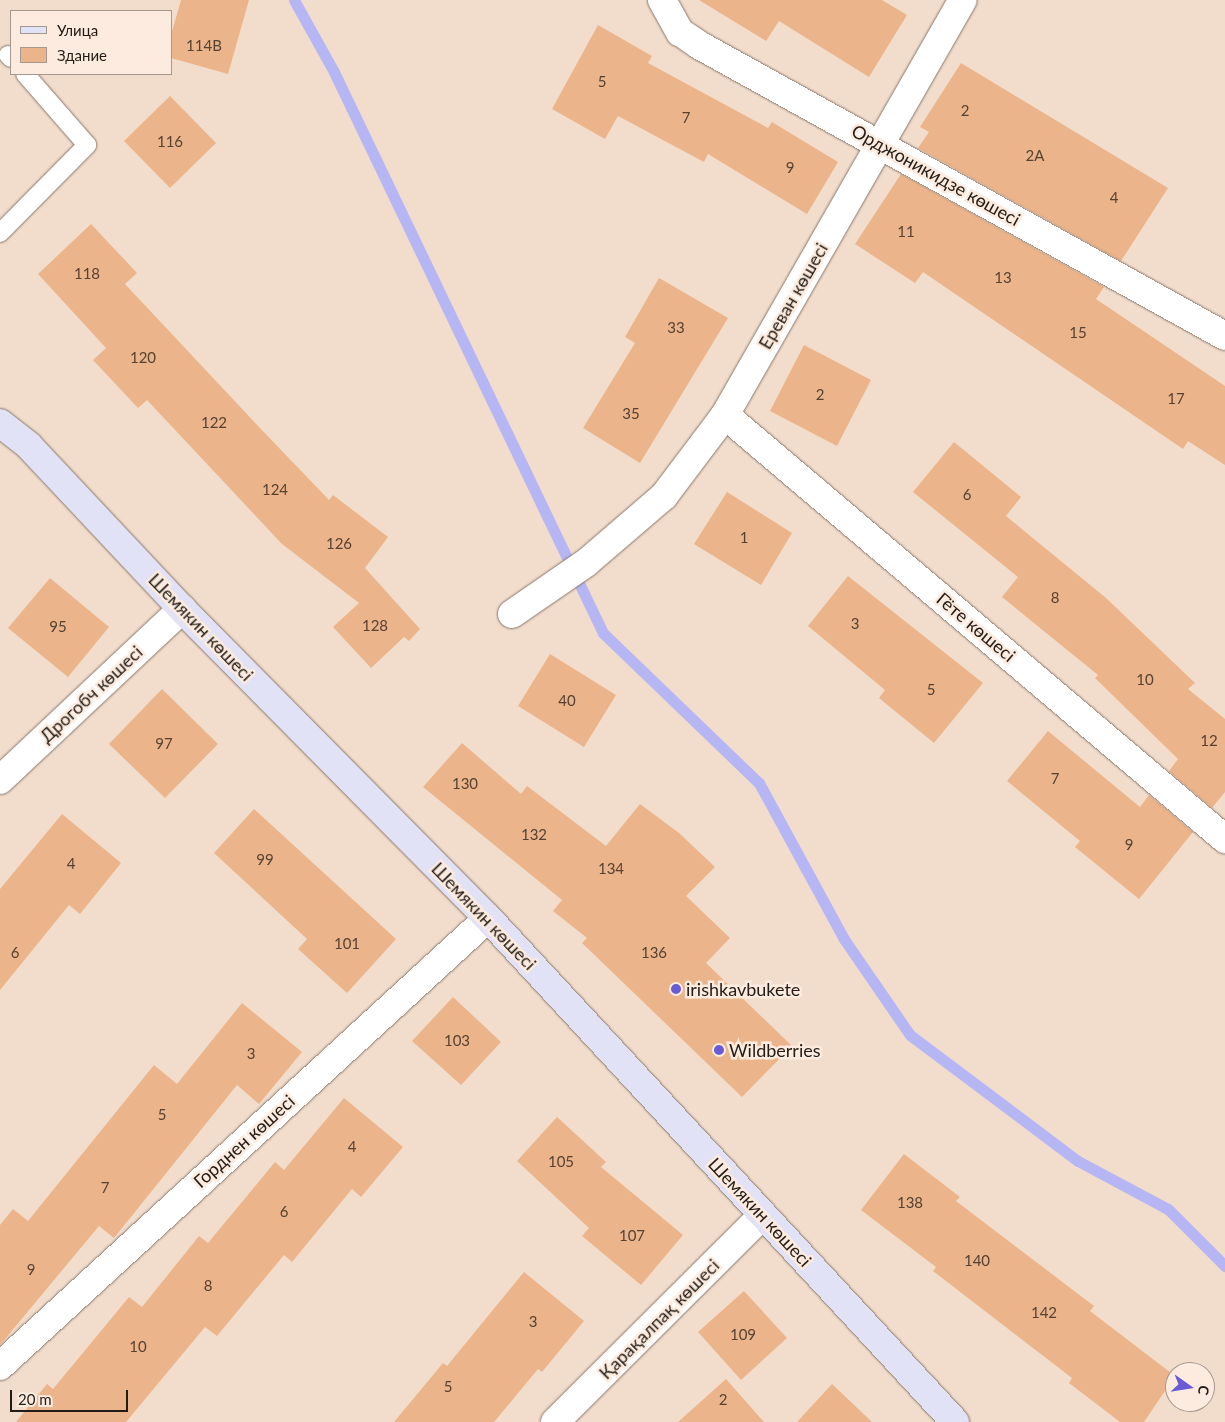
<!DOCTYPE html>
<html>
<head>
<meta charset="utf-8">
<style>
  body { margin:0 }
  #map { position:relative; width:1225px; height:1422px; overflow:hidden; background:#f2ddcd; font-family:Lato,sans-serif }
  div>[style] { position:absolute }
  .stream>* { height:11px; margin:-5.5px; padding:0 5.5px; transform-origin:5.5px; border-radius:5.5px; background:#b5b6f3 }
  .building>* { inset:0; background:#ecb48a }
  .roads { filter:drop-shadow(0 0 1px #8a7769) drop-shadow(0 0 1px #8a7769) }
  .lane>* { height:18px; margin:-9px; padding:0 9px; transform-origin:9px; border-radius:9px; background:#fff }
  .street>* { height:28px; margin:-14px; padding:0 14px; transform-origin:14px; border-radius:14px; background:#fff }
  .secondary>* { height:28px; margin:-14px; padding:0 14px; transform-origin:14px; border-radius:14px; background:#e2e2f7 }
  .dots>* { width:14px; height:14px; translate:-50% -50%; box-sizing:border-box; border:2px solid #fcebde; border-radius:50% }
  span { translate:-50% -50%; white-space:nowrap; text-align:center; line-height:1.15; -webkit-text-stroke:5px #fcebde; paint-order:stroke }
  .number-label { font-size:15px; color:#554233 }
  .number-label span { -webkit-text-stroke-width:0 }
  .street-label { font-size:18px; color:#231c16 }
  .poi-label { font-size:18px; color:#231c16 }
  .left { translate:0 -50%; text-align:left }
  .legend { position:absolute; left:10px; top:10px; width:162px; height:65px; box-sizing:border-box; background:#fcebde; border:1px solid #a5988e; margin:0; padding:6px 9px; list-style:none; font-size:15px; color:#231c16 }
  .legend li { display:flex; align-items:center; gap:10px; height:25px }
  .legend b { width:25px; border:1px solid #a5988e }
  .north { position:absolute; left:1165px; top:1362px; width:50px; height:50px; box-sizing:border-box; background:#fcebde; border:1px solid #a5988e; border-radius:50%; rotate:103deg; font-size:14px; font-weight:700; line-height:20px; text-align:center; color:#231c16 }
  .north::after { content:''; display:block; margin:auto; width:18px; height:22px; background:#685bd5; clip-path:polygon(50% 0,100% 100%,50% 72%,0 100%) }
  .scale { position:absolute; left:10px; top:1390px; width:118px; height:22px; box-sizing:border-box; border:2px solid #231c16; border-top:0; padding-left:6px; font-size:15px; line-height:18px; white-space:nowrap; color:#231c16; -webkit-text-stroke:4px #fcebde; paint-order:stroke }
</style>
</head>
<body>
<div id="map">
  <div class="stream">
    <div style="left:294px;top:0;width:82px;rotate:60.9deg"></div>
    <div style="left:334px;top:72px;width:622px;rotate:64.38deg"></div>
    <div style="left:603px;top:633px;width:216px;rotate:43.9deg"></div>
    <div style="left:759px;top:783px;width:178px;rotate:61.4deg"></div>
    <div style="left:844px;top:939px;width:116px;rotate:55.5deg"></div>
    <div style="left:910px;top:1035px;width:210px;rotate:36.9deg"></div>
    <div style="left:1078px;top:1161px;width:102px;rotate:28.1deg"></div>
    <div style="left:1168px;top:1209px;width:81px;rotate:45deg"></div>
  </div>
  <div class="building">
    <div style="clip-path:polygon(181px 0,249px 0,228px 74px,171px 58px,171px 35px)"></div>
    <div style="clip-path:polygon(699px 0,882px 0,907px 15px,869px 77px,779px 21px,766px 41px)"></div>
    <div style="clip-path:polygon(598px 25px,652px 56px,648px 63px,768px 128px,772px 122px,838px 162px,807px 214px,708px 154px,704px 162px,618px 116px,605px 139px,552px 109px)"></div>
    <div style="clip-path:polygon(961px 63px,1168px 188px,1121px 261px,918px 148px,929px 132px,920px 127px)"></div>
    <div style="clip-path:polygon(170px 96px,216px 143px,170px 188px,124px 141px)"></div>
    <div style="clip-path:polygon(901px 174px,1104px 287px,1096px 299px,1225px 386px,1225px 465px,1188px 441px,1183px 449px,923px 272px,915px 283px,855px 244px)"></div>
    <div style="clip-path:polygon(91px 224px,137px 273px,125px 284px,259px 427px,329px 500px,333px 495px,388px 537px,365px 568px,420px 629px,409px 641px,404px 637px,371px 668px,333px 627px,359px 603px,282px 544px,147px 400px,138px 408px,93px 360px,106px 348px,38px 274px)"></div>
    <div style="clip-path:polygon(659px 278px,728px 318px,640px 463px,583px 428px,635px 343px,625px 337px)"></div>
    <div style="clip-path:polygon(804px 345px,871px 380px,837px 446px,770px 411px)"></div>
    <div style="clip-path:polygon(954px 442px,1021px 497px,1006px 516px,1106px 598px,1195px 683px,1188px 689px,1225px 719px,1225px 792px,1212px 808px,1169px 771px,1178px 759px,1095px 678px,1098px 675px,1002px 597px,1018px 577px,913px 492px)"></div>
    <div style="clip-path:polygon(727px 492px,792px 533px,761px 585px,694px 544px)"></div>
    <div style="clip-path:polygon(848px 576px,983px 683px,934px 743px,879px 698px,885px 690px,808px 626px)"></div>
    <div style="clip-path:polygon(50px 578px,109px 627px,68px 677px,8px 628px)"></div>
    <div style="clip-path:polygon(550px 654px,616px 695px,584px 747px,518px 706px)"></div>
    <div style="clip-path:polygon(162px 689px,218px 744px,165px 798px,109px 744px)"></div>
    <div style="clip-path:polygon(1048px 731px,1140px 807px,1149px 795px,1193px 832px,1139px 899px,1075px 847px,1080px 841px,1007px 781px)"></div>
    <div style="clip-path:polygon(462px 743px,521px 794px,527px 786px,606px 846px,640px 804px,679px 833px,715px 867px,686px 896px,730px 938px,706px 963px,792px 1046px,742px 1097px,582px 943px,587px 938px,553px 911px,562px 900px,423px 787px)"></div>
    <div style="clip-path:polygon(254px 809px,396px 939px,347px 993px,298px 949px,307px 939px,214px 853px)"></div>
    <div style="clip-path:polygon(62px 814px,121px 863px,80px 914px,69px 905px,0 990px,0 889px)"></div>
    <div style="clip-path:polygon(453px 997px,501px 1042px,461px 1085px,412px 1041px)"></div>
    <div style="clip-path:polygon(242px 1003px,302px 1052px,259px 1104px,237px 1085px,114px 1238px,99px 1226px,0 1345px,0 1225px,13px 1209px,28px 1221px,154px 1065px,177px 1084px)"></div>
    <div style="clip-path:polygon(344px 1098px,403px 1147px,361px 1197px,352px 1189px,292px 1262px,284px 1255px,217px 1336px,205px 1327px,126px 1422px,16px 1422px,47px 1384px,53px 1389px,129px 1297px,142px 1307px,199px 1236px,208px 1243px,275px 1162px,284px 1170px)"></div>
    <div style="clip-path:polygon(557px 1117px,606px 1162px,601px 1167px,683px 1235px,641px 1285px,582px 1236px,589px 1228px,517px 1161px)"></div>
    <div style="clip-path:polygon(904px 1154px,960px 1197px,956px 1201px,1094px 1306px,1090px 1311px,1175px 1376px,1144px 1422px,1120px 1422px,1069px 1383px,1072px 1378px,933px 1271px,936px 1267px,861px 1210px)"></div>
    <div style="clip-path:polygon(524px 1272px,584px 1321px,542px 1372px,538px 1369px,494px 1422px,394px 1422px,443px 1363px,447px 1366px)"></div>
    <div style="clip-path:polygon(744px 1291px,787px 1338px,741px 1380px,698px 1332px)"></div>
    <div style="clip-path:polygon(726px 1379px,764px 1422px,678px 1422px)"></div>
    <div style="clip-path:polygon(832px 1384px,872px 1422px,797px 1422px)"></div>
  </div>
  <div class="roads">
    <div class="lane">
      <div style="left:8px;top:55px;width:4px;rotate:45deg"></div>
      <div style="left:0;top:233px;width:124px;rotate:-45.3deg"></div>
      <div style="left:87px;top:145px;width:94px;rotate:-131.1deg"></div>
    </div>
    <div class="street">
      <div style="left:662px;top:0;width:37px;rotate:61deg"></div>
      <div style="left:680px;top:32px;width:23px;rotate:34deg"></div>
      <div style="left:699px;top:45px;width:601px;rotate:28.95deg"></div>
      <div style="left:725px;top:415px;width:656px;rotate:40.3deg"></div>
      <div style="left:512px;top:614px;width:90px;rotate:-34.6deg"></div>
      <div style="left:586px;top:563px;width:103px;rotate:-40.7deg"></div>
      <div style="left:664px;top:496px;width:101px;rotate:-53deg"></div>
      <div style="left:725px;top:415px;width:478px;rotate:-60.2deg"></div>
      <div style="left:0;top:780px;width:250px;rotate:-43.2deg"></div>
      <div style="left:0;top:1366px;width:662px;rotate:-42.55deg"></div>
      <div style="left:555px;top:1422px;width:293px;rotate:-44.9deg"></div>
    </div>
    <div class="secondary">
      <div style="left:0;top:423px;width:37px;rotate:38deg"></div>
      <div style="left:29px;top:446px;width:224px;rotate:46.8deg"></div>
      <div style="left:182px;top:609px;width:435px;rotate:45.3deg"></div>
      <div style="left:488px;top:918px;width:687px;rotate:47.18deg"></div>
    </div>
  </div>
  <div class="dots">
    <div style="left:676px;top:989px;background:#685bd5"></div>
    <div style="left:719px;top:1050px;background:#685bd5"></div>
  </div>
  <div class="number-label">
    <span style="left:204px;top:46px">114В</span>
    <span style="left:602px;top:82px">5</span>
    <span style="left:965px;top:111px">2</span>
    <span style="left:686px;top:118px">7</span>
    <span style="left:170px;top:142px">116</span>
    <span style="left:1035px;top:156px">2А</span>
    <span style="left:790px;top:168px">9</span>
    <span style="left:1114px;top:198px">4</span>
    <span style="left:906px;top:232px">11</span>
    <span style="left:87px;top:274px">118</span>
    <span style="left:1003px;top:278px">13</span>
    <span style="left:676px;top:328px">33</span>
    <span style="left:1078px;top:333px">15</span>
    <span style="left:143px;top:358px">120</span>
    <span style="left:820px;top:395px">2</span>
    <span style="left:1176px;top:399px">17</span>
    <span style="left:631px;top:414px">35</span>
    <span style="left:214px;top:423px">122</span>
    <span style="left:275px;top:490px">124</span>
    <span style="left:967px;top:495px">6</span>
    <span style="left:744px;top:538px">1</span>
    <span style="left:339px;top:544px">126</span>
    <span style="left:1055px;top:598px">8</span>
    <span style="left:855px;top:624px">3</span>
    <span style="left:375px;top:626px">128</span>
    <span style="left:58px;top:627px">95</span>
    <span style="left:1145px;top:680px">10</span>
    <span style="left:931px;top:690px">5</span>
    <span style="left:567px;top:701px">40</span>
    <span style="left:1209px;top:741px">12</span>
    <span style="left:164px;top:744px">97</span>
    <span style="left:1055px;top:779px">7</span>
    <span style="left:465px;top:784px">130</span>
    <span style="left:534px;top:835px">132</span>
    <span style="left:1129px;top:845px">9</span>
    <span style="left:265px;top:860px">99</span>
    <span style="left:71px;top:864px">4</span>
    <span style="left:611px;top:869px">134</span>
    <span style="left:347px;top:944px">101</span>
    <span style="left:15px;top:953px">6</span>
    <span style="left:654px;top:953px">136</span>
    <span style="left:457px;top:1041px">103</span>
    <span style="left:251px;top:1054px">3</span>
    <span style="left:162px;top:1115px">5</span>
    <span style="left:352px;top:1147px">4</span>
    <span style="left:561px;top:1162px">105</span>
    <span style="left:105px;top:1188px">7</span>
    <span style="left:910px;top:1203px">138</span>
    <span style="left:284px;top:1212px">6</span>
    <span style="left:632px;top:1236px">107</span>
    <span style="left:977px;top:1261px">140</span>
    <span style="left:31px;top:1270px">9</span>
    <span style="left:208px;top:1286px">8</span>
    <span style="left:1044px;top:1313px">142</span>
    <span style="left:533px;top:1322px">3</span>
    <span style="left:743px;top:1335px">109</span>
    <span style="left:138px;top:1347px">10</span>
    <span style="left:448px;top:1387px">5</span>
    <span style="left:723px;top:1400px">2</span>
  </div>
  <div class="street-label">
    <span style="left:936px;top:175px;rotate:29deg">Орджоникидзе көшесі</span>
    <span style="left:793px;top:296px;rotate:-60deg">Ереван көшесі</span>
    <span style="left:201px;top:627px;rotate:46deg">Шемякин көшесі</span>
    <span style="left:976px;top:627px;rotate:40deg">Гёте көшесі</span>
    <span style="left:91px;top:694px;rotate:-43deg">Дрогобч көшесі</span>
    <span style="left:484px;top:916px;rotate:46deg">Шемякин көшесі</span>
    <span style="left:244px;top:1141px;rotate:-42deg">Горднен көшесі</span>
    <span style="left:760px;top:1212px;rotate:47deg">Шемякин көшесі</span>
    <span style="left:659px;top:1319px;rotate:-45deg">Қарақалпақ көшесі</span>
  </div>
  <div class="poi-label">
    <span class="left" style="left:686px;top:989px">irishkavbukete</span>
    <span class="left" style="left:729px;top:1050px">Wildberries</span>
  </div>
  <ul class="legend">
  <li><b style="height:6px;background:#e2e2f7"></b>Улица</li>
  <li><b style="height:14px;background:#ecb48a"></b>Здание</li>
  </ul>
  <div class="north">С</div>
  <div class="scale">20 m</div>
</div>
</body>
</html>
